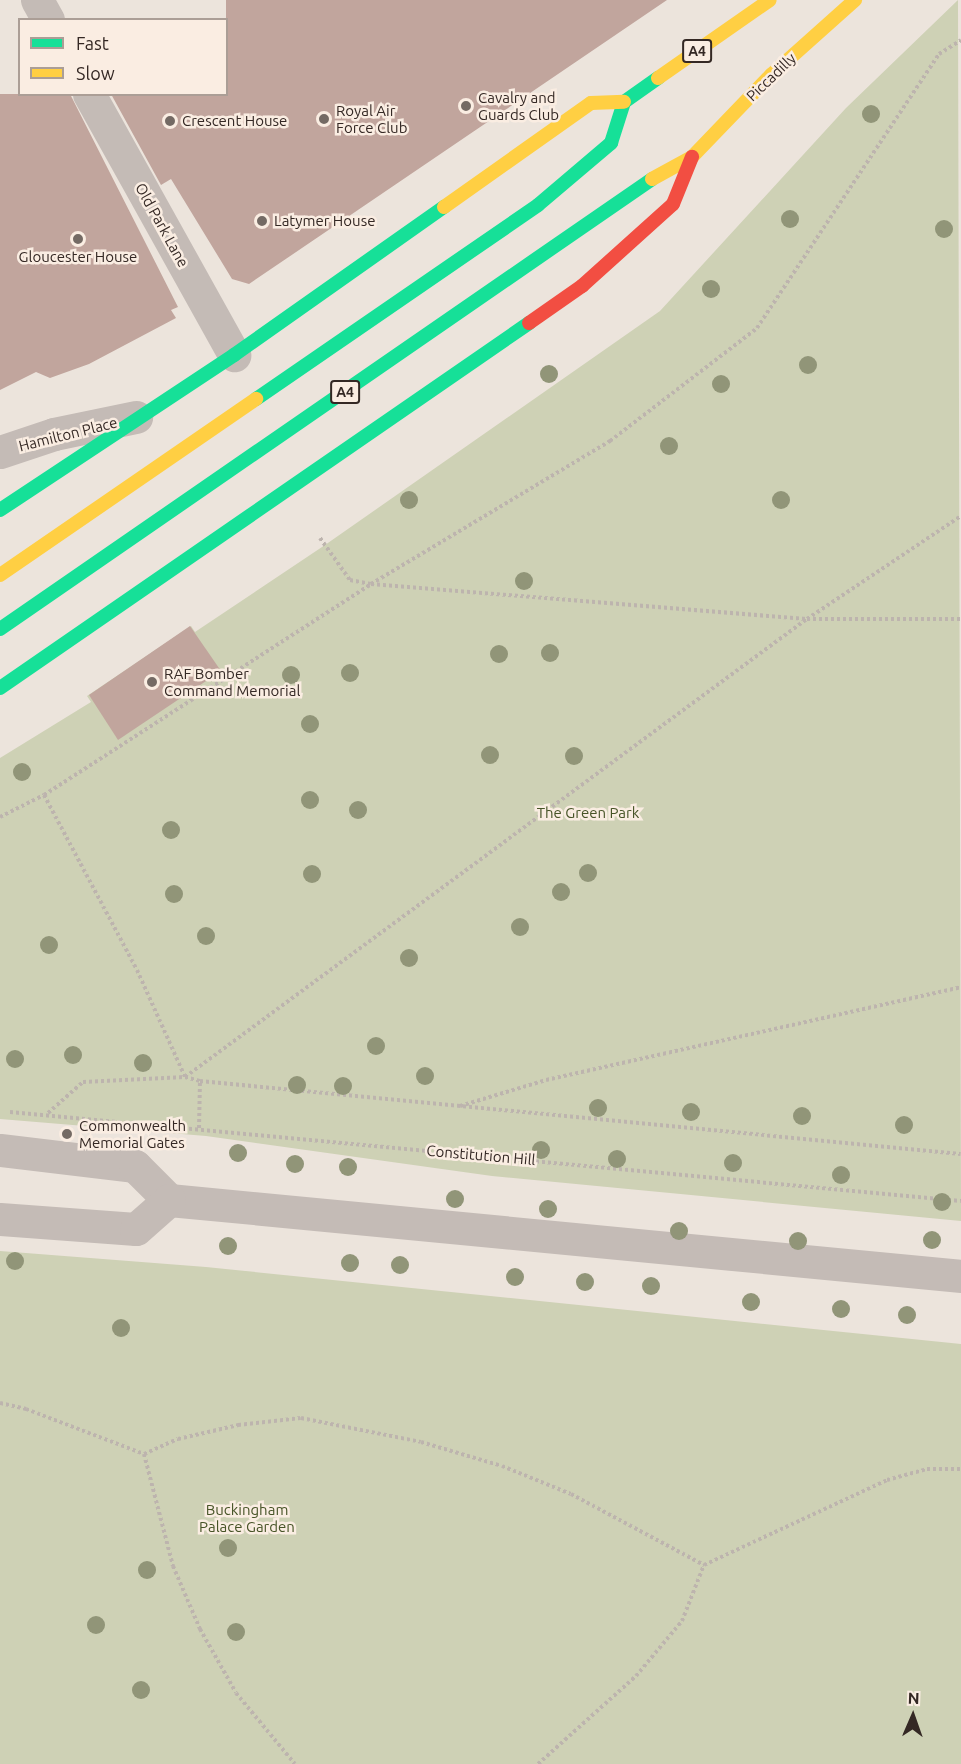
<!DOCTYPE html>
<html>
<head>
<meta charset="utf-8">
<style>
  body { margin:0 }
  #map { position:relative; width:961px; height:1764px; overflow:hidden; background:#ece4dc; font-family:Ubuntu,sans-serif }
  div>[style] { position:absolute }
  .green>* { inset:0; background:#ced1b5 }
  .building>* { inset:0; background:#c1a59d }
  .path>* { height:4px; margin-top:-2px; transform-origin:0; background:repeating-linear-gradient(90deg,#bdb4ae 0 3px,transparent 0 6px) }
  .street>* { height:33px; margin:-16.5px; padding:0 16.5px; transform-origin:16.5px; border-radius:16.5px; background:#c4bbb6 }
  .fast>* { height:14px; margin:-7px; padding:0 7px; transform-origin:7px; border-radius:7px; background:#16e098 }
  .slow>* { height:14px; margin:-7px; padding:0 7px; transform-origin:7px; border-radius:7px; background:#ffcf43 }
  .jam>* { height:14px; margin:-7px; padding:0 7px; transform-origin:7px; border-radius:7px; background:#f24e42 }
  .trees>* { width:18px; height:18px; margin:-9px; border-radius:50%; background:#919578 }
  .dots>* { width:16px; height:16px; translate:-50% -50%; box-sizing:border-box; border:3px solid #faede2; border-radius:50% }
  span { translate:-50% -50%; white-space:nowrap; text-align:center; line-height:1.15; -webkit-text-stroke:5px #faede2; paint-order:stroke }
  .shield-label span { padding:2px 4px; background:#faede2; border:2px solid; border-radius:4px; -webkit-text-stroke-width:0 }
  .shield-label { font-size:14px; color:#342824; font-weight:700 }
  .street-label { font-size:15px; color:#342824 }
  .poi-label { font-size:15px; color:#342824 }
  .left { translate:0 -50%; text-align:left }
  .park-label { font-size:15px; color:#475427 }
  .legend { position:absolute; left:18px; top:18px; width:210px; height:78px; box-sizing:border-box; background:#faede2; border:2px solid #ab9e96; margin:0; padding:8px 10px; list-style:none; font-size:18px; color:#342824 }
  .legend li { display:flex; align-items:center; gap:12px; height:30px }
  .legend b { width:30px; border:2px solid #ab9e96 }
  .north { position:absolute; left:883px; top:1686px; width:60px; height:60px; -webkit-text-stroke:4px #faede2; paint-order:stroke; rotate:2deg; font-size:16px; font-weight:700; line-height:24px; text-align:center; color:#342824 }
  .north::after { content:''; display:block; margin:auto; width:21px; height:27px; background:#342824; clip-path:polygon(50% 0,100% 100%,50% 72%,0 100%) }
</style>
</head>
<body>
<div id="map">
  <div class="green">
    <div style="clip-path:polygon(958px 0,961px 1221px,492px 1176px,206px 1136px,0 1119px,0 758px,91px 702px,87px 696px,191px 626px,195px 632px,325px 545px,660px 311px,846px 108px)"></div>
    <div style="clip-path:polygon(0 1251px,206px 1267px,961px 1344px,961px 1764px,0 1764px)"></div>
  </div>
  <div class="building">
    <div style="clip-path:polygon(226px 0,667px 0,249px 284px,232px 279px,171px 179px,161px 185px,111px 94px,226px 94px)"></div>
    <div style="clip-path:polygon(0 94px,70px 94px,178px 307px,171px 310px,176px 318px,89px 364px,50px 378px,36px 372px,0 390px)"></div>
    <div style="clip-path:polygon(190px 626px,221px 671px,118px 740px,89px 695px)"></div>
  </div>
  <div class="path">
    <div style="left:320px;top:538px;width:52px;rotate:54.5deg"></div>
    <div style="left:350px;top:580px;width:21px;rotate:11deg"></div>
    <div style="left:371px;top:584px;width:437px;rotate:4.6deg"></div>
    <div style="left:807px;top:619px;width:154px"></div>
    <div style="left:44px;top:795px;width:198px;rotate:62deg"></div>
    <div style="left:137px;top:970px;width:117px;rotate:65.8deg"></div>
    <div style="left:0;top:817px;width:49px;rotate:-26.6deg"></div>
    <div style="left:44px;top:795px;width:389px;rotate:-32.8deg"></div>
    <div style="left:371px;top:584px;width:279px;rotate:-30.9deg"></div>
    <div style="left:610px;top:441px;width:185px;rotate:-37.5deg"></div>
    <div style="left:757px;top:328px;width:329px;rotate:-56.4deg"></div>
    <div style="left:939px;top:54px;width:26px;rotate:-32deg"></div>
    <div style="left:185px;top:1077px;width:772px;rotate:-36.37deg"></div>
    <div style="left:807px;top:619px;width:185px;rotate:-33.8deg"></div>
    <div style="left:460px;top:1106px;width:90px;rotate:-16.8deg"></div>
    <div style="left:546px;top:1080px;width:425px;rotate:-12.6deg"></div>
    <div style="left:10px;top:1112px;width:955px;rotate:5.35deg"></div>
    <div style="left:48px;top:1113px;width:47px;rotate:-41.5deg"></div>
    <div style="left:83px;top:1082px;width:102px;rotate:-2.8deg"></div>
    <div style="left:185px;top:1077px;width:16px;rotate:15deg"></div>
    <div style="left:200px;top:1081px;width:764px;rotate:5.48deg"></div>
    <div style="left:199px;top:1128px;width:47px;rotate:-88.8deg"></div>
    <div style="left:0;top:1403px;width:27px;rotate:13deg"></div>
    <div style="left:26px;top:1409px;width:126px;rotate:20.9deg"></div>
    <div style="left:144px;top:1454px;width:37px;rotate:-24deg"></div>
    <div style="left:178px;top:1439px;width:62px;rotate:-13.1deg"></div>
    <div style="left:238px;top:1425px;width:63px;rotate:-6.3deg"></div>
    <div style="left:301px;top:1418px;width:122px;rotate:11.3deg"></div>
    <div style="left:421px;top:1442px;width:84px;rotate:16.5deg"></div>
    <div style="left:502px;top:1466px;width:74px;rotate:22.1deg"></div>
    <div style="left:571px;top:1494px;width:151px;rotate:28.1deg"></div>
    <div style="left:704px;top:1565px;width:202px;rotate:-24.9deg"></div>
    <div style="left:887px;top:1480px;width:41px;rotate:-15.4deg"></div>
    <div style="left:927px;top:1469px;width:34px"></div>
    <div style="left:144px;top:1454px;width:116px;rotate:75.5deg"></div>
    <div style="left:173px;top:1566px;width:69px;rotate:66.8deg"></div>
    <div style="left:200px;top:1629px;width:73px;rotate:60.6deg"></div>
    <div style="left:236px;top:1693px;width:92px;rotate:50.3deg"></div>
    <div style="left:538px;top:1764px;width:132px;rotate:-41.9deg"></div>
    <div style="left:636px;top:1676px;width:72px;rotate:-50.1deg"></div>
    <div style="left:682px;top:1621px;width:60px;rotate:-68.6deg"></div>
  </div>
  <div class="street">
    <div style="left:37px;top:0;width:23px;rotate:61deg"></div>
    <div style="left:89px;top:94px;width:299px;rotate:60.9deg"></div>
    <div style="left:0;top:452px;width:57px;rotate:-18.4deg"></div>
    <div style="left:54px;top:434px;width:84px;rotate:-11.7deg"></div>
    <div style="left:0;top:1150px;width:136px;rotate:6.8deg"></div>
    <div style="left:135px;top:1166px;width:48px;rotate:45deg"></div>
    <div style="left:169px;top:1200px;width:796px;rotate:5.48deg"></div>
    <div style="left:0;top:1219px;width:136px;rotate:4.2deg"></div>
    <div style="left:136px;top:1229px;width:44px;rotate:-41.3deg"></div>
  </div>
  <div class="fast">
    <div style="left:256px;top:399px;width:342px;rotate:-34.5deg"></div>
    <div style="left:538px;top:205px;width:96px;rotate:-40.3deg"></div>
    <div style="left:611px;top:143px;width:43px;rotate:-72.4deg"></div>
    <div style="left:624px;top:102px;width:42px;rotate:-35.2deg"></div>
    <div style="left:0;top:510px;width:281px;rotate:-33.5deg"></div>
    <div style="left:234px;top:355px;width:257px;rotate:-35.2deg"></div>
    <div style="left:0;top:629px;width:792px;rotate:-34.61deg"></div>
    <div style="left:0;top:688px;width:643px;rotate:-34.6deg"></div>
  </div>
  <div class="slow">
    <div style="left:658px;top:78px;width:136px;rotate:-34.9deg"></div>
    <div style="left:652px;top:179px;width:46px;rotate:-28.8deg"></div>
    <div style="left:692px;top:157px;width:114px;rotate:-46.1deg"></div>
    <div style="left:771px;top:75px;width:113px;rotate:-41.8deg"></div>
    <div style="left:444px;top:207px;width:180px;rotate:-35.3deg"></div>
    <div style="left:591px;top:103px;width:33px;rotate:-2deg"></div>
    <div style="left:0;top:575px;width:311px;rotate:-34.5deg"></div>
  </div>
  <div class="jam">
    <div style="left:529px;top:323px;width:65px;rotate:-34.9deg"></div>
    <div style="left:582px;top:286px;width:122px;rotate:-42deg"></div>
    <div style="left:673px;top:204px;width:51px;rotate:-68deg"></div>
  </div>
  <div class="trees">
    <div style="left:871px;top:114px"></div>
    <div style="left:790px;top:219px"></div>
    <div style="left:944px;top:229px"></div>
    <div style="left:711px;top:289px"></div>
    <div style="left:808px;top:365px"></div>
    <div style="left:549px;top:374px"></div>
    <div style="left:721px;top:384px"></div>
    <div style="left:669px;top:446px"></div>
    <div style="left:409px;top:500px"></div>
    <div style="left:781px;top:500px"></div>
    <div style="left:524px;top:581px"></div>
    <div style="left:550px;top:653px"></div>
    <div style="left:499px;top:654px"></div>
    <div style="left:350px;top:673px"></div>
    <div style="left:291px;top:675px"></div>
    <div style="left:310px;top:724px"></div>
    <div style="left:490px;top:755px"></div>
    <div style="left:574px;top:756px"></div>
    <div style="left:22px;top:772px"></div>
    <div style="left:310px;top:800px"></div>
    <div style="left:358px;top:810px"></div>
    <div style="left:171px;top:830px"></div>
    <div style="left:588px;top:873px"></div>
    <div style="left:312px;top:874px"></div>
    <div style="left:561px;top:892px"></div>
    <div style="left:174px;top:894px"></div>
    <div style="left:520px;top:927px"></div>
    <div style="left:206px;top:936px"></div>
    <div style="left:49px;top:945px"></div>
    <div style="left:409px;top:958px"></div>
    <div style="left:376px;top:1046px"></div>
    <div style="left:73px;top:1055px"></div>
    <div style="left:15px;top:1059px"></div>
    <div style="left:143px;top:1063px"></div>
    <div style="left:425px;top:1076px"></div>
    <div style="left:297px;top:1085px"></div>
    <div style="left:343px;top:1086px"></div>
    <div style="left:598px;top:1108px"></div>
    <div style="left:691px;top:1112px"></div>
    <div style="left:802px;top:1116px"></div>
    <div style="left:904px;top:1125px"></div>
    <div style="left:541px;top:1150px"></div>
    <div style="left:238px;top:1153px"></div>
    <div style="left:617px;top:1159px"></div>
    <div style="left:733px;top:1163px"></div>
    <div style="left:295px;top:1164px"></div>
    <div style="left:348px;top:1167px"></div>
    <div style="left:841px;top:1175px"></div>
    <div style="left:455px;top:1199px"></div>
    <div style="left:942px;top:1202px"></div>
    <div style="left:548px;top:1209px"></div>
    <div style="left:679px;top:1231px"></div>
    <div style="left:932px;top:1240px"></div>
    <div style="left:798px;top:1241px"></div>
    <div style="left:228px;top:1246px"></div>
    <div style="left:15px;top:1261px"></div>
    <div style="left:350px;top:1263px"></div>
    <div style="left:400px;top:1265px"></div>
    <div style="left:515px;top:1277px"></div>
    <div style="left:585px;top:1282px"></div>
    <div style="left:651px;top:1286px"></div>
    <div style="left:751px;top:1302px"></div>
    <div style="left:841px;top:1309px"></div>
    <div style="left:907px;top:1315px"></div>
    <div style="left:121px;top:1328px"></div>
    <div style="left:228px;top:1548px"></div>
    <div style="left:147px;top:1570px"></div>
    <div style="left:96px;top:1625px"></div>
    <div style="left:236px;top:1632px"></div>
    <div style="left:141px;top:1690px"></div>
  </div>
  <div class="dots">
    <div style="left:466px;top:106px;background:#746a64"></div>
    <div style="left:324px;top:119px;background:#746a64"></div>
    <div style="left:170px;top:121px;background:#746a64"></div>
    <div style="left:262px;top:221px;background:#746a64"></div>
    <div style="left:78px;top:239px;background:#746a64"></div>
    <div style="left:152px;top:682px;background:#746a64"></div>
    <div style="left:67px;top:1134px;background:#746a64"></div>
  </div>
  <div class="shield-label">
    <span style="left:697px;top:51px">A4</span>
    <span style="left:345px;top:392px">A4</span>
  </div>
  <div class="street-label">
    <span style="left:771px;top:77px;rotate:-44deg">Piccadilly</span>
    <span style="left:162px;top:225px;rotate:61deg">Old Park Lane</span>
    <span style="left:68px;top:434px;rotate:-14deg">Hamilton Place</span>
    <span style="left:481px;top:1155px;rotate:5deg">Constitution Hill</span>
  </div>
  <div class="poi-label">
    <span class="left" style="left:478px;top:106px">Cavalry and<br>Guards Club</span>
    <span class="left" style="left:336px;top:119px">Royal Air<br>Force Club</span>
    <span class="left" style="left:182px;top:121px">Crescent House</span>
    <span class="left" style="left:274px;top:221px">Latymer House</span>
    <span style="left:78px;top:257px">Gloucester House</span>
    <span class="left" style="left:164px;top:682px">RAF Bomber<br>Command Memorial</span>
    <span class="left" style="left:79px;top:1134px">Commonwealth<br>Memorial Gates</span>
  </div>
  <div class="park-label">
    <span style="left:588px;top:813px">The Green Park</span>
    <span style="left:247px;top:1518px">Buckingham<br>Palace Garden</span>
  </div>
  <ul class="legend">
  <li><b style="height:8px;background:#16e098"></b>Fast</li>
  <li><b style="height:8px;background:#ffcf43"></b>Slow</li>
  </ul>
  <div class="north">N</div>
</div>
</body>
</html>
